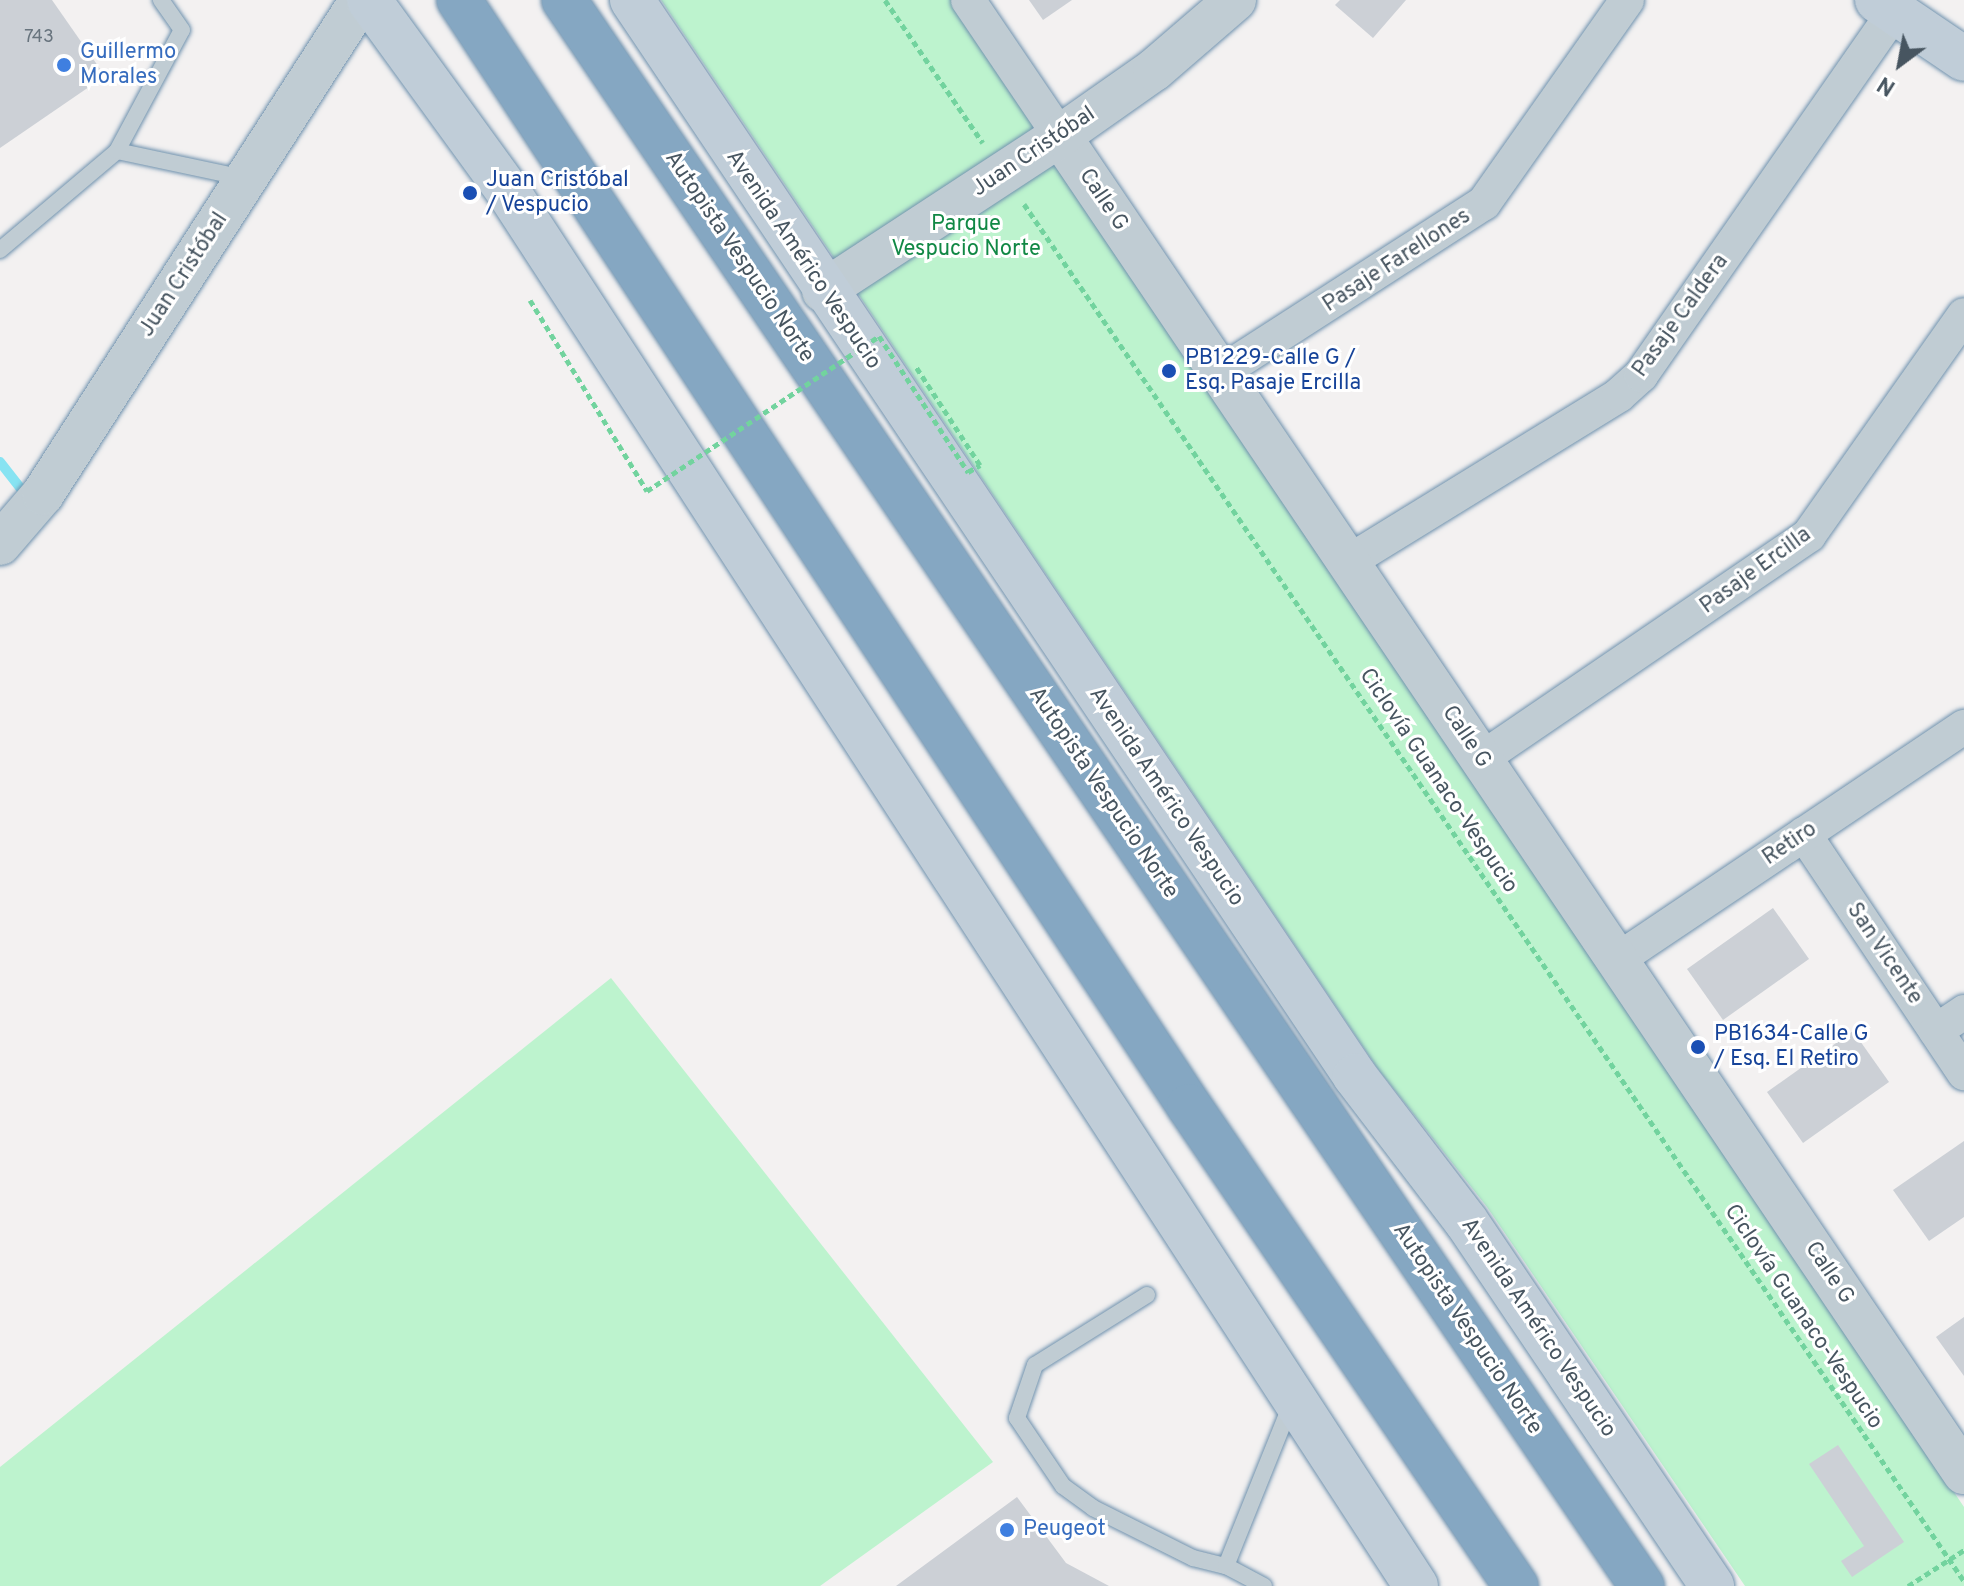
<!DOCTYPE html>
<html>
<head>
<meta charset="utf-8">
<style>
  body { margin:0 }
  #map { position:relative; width:1964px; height:1586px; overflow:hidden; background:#f3f1f1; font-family:Overpass,sans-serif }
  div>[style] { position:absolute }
  .green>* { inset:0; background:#bdf3ce }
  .stream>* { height:10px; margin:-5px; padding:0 5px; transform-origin:5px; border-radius:5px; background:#87e3f2 }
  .building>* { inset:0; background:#ccd0d6 }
  .path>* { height:5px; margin-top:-2.5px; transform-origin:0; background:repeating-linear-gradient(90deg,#72d39e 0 6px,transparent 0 10px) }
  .roads { filter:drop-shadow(0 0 2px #7092ae) drop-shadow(0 0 2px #7092ae) }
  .service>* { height:16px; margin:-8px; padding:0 8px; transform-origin:8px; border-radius:8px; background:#c0ccd3 }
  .minor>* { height:34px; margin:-17px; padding:0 17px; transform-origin:17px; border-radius:17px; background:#c0ccd3 }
  .tertiary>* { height:42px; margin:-21px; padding:0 21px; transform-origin:21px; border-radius:21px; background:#c0ccd3 }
  .secondary>* { height:44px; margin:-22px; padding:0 22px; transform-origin:22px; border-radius:22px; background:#c0cdd8 }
  .motorway>* { height:44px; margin:-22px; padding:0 22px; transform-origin:22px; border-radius:22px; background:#85a7c2 }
  .path-bridge>* { height:5px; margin-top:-2.5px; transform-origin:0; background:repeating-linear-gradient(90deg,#72d39e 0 6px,transparent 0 10px) }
  .dots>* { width:22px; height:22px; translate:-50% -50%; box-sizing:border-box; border:4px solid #fff; border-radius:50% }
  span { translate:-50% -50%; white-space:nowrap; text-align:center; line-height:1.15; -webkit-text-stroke:6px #fff; paint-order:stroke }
  .number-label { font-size:18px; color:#68747e }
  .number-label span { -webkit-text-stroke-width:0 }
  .shop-label { font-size:22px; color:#366cbe }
  .left { translate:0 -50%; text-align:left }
  .street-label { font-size:22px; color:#475560 }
  .transit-label { font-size:22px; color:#164399 }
  .park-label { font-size:22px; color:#118845 }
  .north { position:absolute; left:1860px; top:24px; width:80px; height:80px; -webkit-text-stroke:6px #fff; paint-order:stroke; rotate:212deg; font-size:22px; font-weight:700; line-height:32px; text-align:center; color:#475560 }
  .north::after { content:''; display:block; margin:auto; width:28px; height:36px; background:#475560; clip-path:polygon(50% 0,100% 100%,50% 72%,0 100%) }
</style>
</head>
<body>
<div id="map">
  <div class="green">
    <div style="clip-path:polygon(661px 0,955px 0,1964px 1507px,1964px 1586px,1745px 1586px,1487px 1207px,1378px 1069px)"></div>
    <div style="clip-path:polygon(611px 978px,993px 1462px,820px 1586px,0 1586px,0 1467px)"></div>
  </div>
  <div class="stream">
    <div style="left:0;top:462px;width:34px;rotate:52deg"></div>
  </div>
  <div class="building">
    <div style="clip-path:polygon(0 0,52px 0,105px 76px,0 148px)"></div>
    <div style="clip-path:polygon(1029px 0,1072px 0,1043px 20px)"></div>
    <div style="clip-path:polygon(1340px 0,1406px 0,1373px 38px,1335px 5px)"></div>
    <div style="clip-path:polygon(1773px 908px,1809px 959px,1723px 1020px,1687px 969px)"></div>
    <div style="clip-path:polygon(1853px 1031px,1889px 1082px,1803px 1143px,1767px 1092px)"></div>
    <div style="clip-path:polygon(1964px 1141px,1964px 1217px,1929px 1241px,1893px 1190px)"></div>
    <div style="clip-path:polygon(1964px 1317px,1964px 1376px,1936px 1337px)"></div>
    <div style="clip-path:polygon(1838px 1445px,1904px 1542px,1852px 1577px,1841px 1561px,1864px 1546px,1809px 1464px)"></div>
    <div style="clip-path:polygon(1017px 1497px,1066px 1563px,1109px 1586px,896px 1586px)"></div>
  </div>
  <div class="path">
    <div style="left:885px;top:0;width:173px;rotate:55.6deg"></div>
    <div style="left:1024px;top:204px;width:1667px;rotate:55.68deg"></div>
    <div style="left:1908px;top:1586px;width:67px;rotate:-32.7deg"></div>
  </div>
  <div class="roads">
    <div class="service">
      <div style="left:117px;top:151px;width:130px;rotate:12deg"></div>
      <div style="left:0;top:250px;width:153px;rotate:-40.2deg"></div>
      <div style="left:117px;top:151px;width:137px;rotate:-61.8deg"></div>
      <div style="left:182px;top:30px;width:37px;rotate:-125deg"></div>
      <div style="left:1147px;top:1295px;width:132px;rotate:148deg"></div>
      <div style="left:1035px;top:1365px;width:56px;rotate:108.8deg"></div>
      <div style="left:1017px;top:1418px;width:82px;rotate:55.9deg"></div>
      <div style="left:1063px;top:1486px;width:37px;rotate:36deg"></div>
      <div style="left:1093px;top:1508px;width:112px;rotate:26.6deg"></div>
      <div style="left:1193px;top:1558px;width:34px;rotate:14deg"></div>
      <div style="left:1264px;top:1586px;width:43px;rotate:-152.2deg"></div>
      <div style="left:1226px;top:1566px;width:175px;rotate:-68.1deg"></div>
    </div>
    <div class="minor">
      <div style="left:968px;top:0;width:164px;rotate:55.9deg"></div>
      <div style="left:1220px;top:373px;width:314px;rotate:-32.8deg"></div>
      <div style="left:1484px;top:203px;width:248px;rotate:-54.8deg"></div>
      <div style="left:1348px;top:562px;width:318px;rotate:-31.6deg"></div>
      <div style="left:1619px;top:395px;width:30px;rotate:-42deg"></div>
      <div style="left:1641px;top:375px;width:442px;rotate:-55.1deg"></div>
      <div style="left:1481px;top:759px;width:397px;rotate:-34.3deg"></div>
      <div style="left:1809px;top:535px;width:269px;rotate:-54.8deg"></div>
      <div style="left:1804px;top:834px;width:288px;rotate:56.2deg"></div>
      <div style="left:1617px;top:960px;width:418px;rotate:-33.9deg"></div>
      <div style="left:1936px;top:1031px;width:34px;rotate:-34deg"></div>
    </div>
    <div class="tertiary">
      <div style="left:1060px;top:136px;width:1614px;rotate:55.94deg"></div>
      <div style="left:823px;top:291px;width:283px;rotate:-33.2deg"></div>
      <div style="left:1060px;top:136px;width:115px;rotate:-35.1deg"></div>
      <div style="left:1154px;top:70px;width:107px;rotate:-40.8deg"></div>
      <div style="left:0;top:544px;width:66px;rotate:-49.3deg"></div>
      <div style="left:43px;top:494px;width:588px;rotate:-57.23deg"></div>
    </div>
    <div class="secondary">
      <div style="left:369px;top:0;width:238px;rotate:54deg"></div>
      <div style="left:509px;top:193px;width:1662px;rotate:56.93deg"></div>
      <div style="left:632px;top:0;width:1296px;rotate:56.1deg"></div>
      <div style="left:1355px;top:1076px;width:183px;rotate:52.6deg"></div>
      <div style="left:1466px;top:1221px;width:440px;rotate:56deg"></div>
      <div style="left:1877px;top:0;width:105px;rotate:34.1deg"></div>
    </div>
    <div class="motorway">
      <div style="left:459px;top:0;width:1325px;rotate:56.57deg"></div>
      <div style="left:1189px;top:1106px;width:581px;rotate:55.74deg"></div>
      <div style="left:564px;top:0;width:1918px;rotate:55.8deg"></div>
    </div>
  </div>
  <div class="path-bridge">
    <div style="left:530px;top:300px;width:224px;rotate:58.5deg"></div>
    <div style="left:647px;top:491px;width:279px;rotate:-33.7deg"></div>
    <div style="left:879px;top:336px;width:163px;rotate:56.8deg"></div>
    <div style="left:968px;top:472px;width:14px;rotate:-30deg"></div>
    <div style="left:980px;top:465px;width:117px;rotate:-123.1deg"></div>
  </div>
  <div class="dots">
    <div style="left:64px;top:65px;background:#3f7fe0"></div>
    <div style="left:470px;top:193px;background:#1a4fb4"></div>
    <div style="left:1169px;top:371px;background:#1a4fb4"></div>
    <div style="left:1698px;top:1047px;background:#1a4fb4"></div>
    <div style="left:1007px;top:1530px;background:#3f7fe0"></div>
  </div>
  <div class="number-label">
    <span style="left:39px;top:38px">743</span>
  </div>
  <div class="shop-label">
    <span class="left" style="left:80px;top:65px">Guillermo<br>Morales</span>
    <span class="left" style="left:1023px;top:1530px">Peugeot</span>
  </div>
  <div class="street-label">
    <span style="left:1034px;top:152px;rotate:-34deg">Juan Cristóbal</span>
    <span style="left:1103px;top:200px;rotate:56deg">Calle G</span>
    <span style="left:739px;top:257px;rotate:56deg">Autopista Vespucio Norte</span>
    <span style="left:803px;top:260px;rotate:56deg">Avenida Américo Vespucio</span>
    <span style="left:1397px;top:261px;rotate:-33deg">Pasaje Farellones</span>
    <span style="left:184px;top:275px;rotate:-57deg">Juan Cristóbal</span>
    <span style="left:1681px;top:316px;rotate:-54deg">Pasaje Caldera</span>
    <span style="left:1756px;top:571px;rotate:-36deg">Pasaje Ercilla</span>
    <span style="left:1466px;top:737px;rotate:56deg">Calle G</span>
    <span style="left:1438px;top:781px;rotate:56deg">Ciclovía Guanaco-Vespucio</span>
    <span style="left:1103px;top:793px;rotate:56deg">Autopista Vespucio Norte</span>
    <span style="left:1166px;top:797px;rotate:56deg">Avenida Américo Vespucio</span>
    <span style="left:1790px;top:844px;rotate:-34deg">Retiro</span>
    <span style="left:1884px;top:954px;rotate:56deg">San Vicente</span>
    <span style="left:1829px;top:1273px;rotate:56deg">Calle G</span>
    <span style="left:1803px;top:1317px;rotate:56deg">Ciclovía Guanaco-Vespucio</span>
    <span style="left:1538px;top:1328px;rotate:56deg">Avenida Américo Vespucio</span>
    <span style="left:1467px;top:1329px;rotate:56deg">Autopista Vespucio Norte</span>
  </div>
  <div class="transit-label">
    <span class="left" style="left:486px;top:193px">Juan Cristóbal<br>/ Vespucio</span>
    <span class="left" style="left:1185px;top:371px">PB1229-Calle G /<br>Esq. Pasaje Ercilla</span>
    <span class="left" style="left:1714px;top:1047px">PB1634-Calle G<br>/ Esq. El Retiro</span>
  </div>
  <div class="park-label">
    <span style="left:966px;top:237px">Parque<br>Vespucio Norte</span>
  </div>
  <div class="north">N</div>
</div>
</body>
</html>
